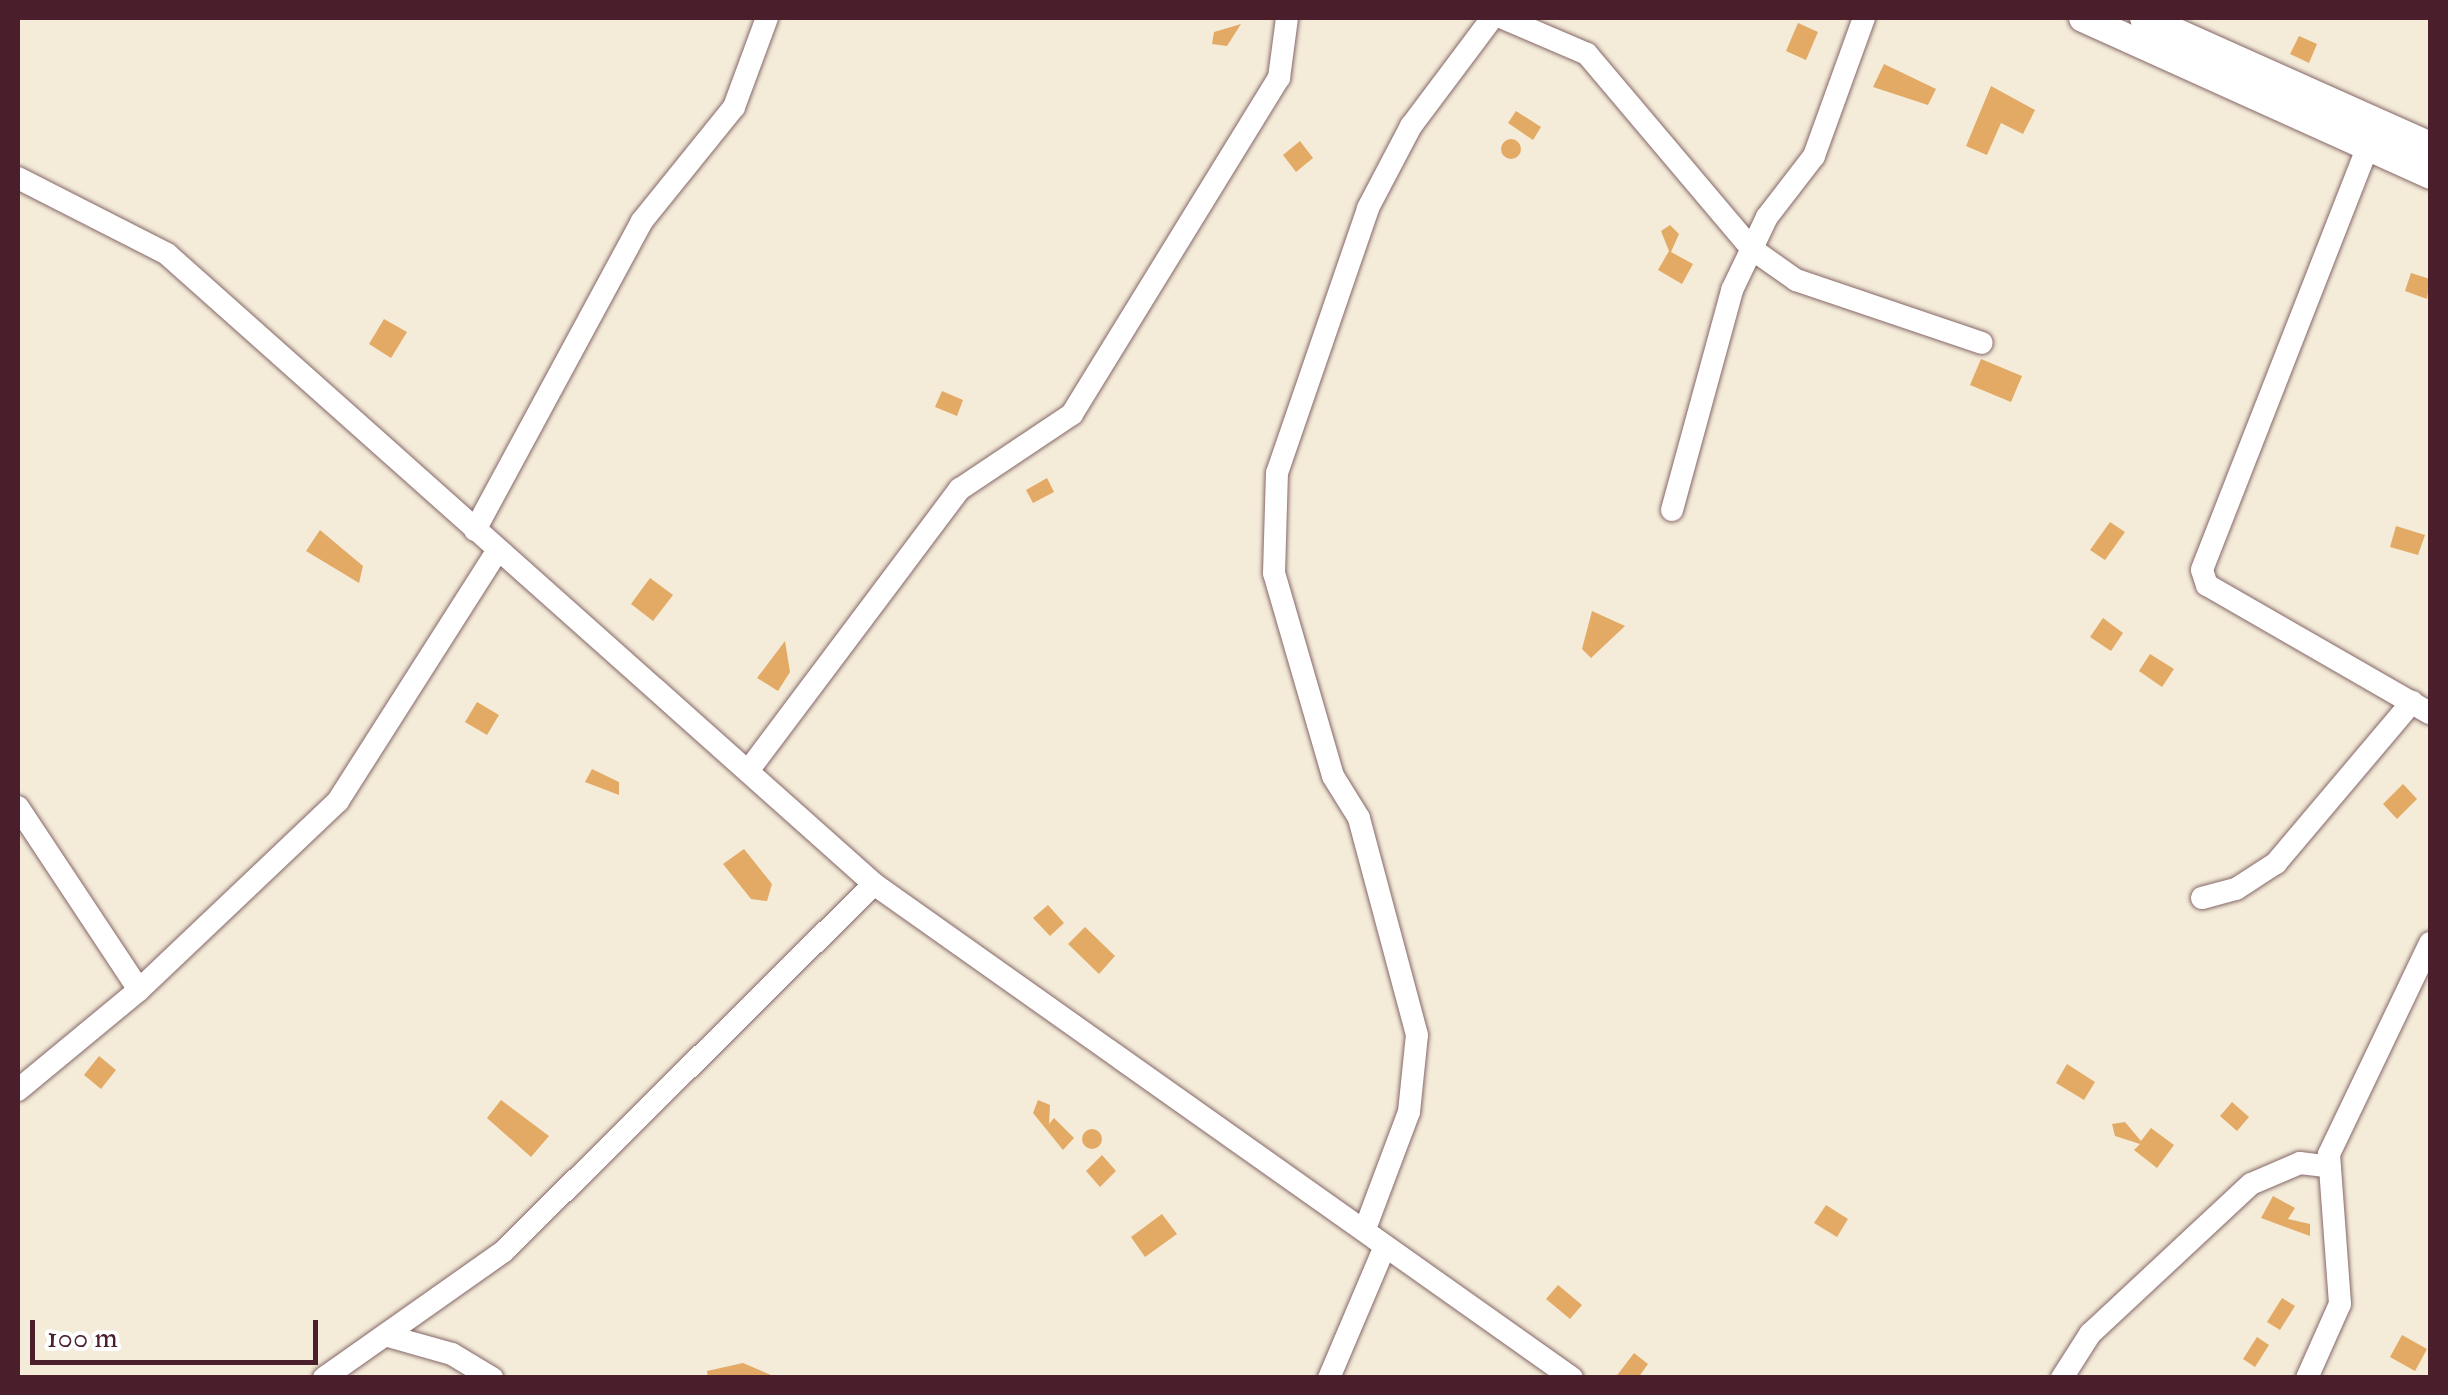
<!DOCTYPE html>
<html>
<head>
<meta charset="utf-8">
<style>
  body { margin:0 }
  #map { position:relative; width:2448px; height:1395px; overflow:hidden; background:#f4ecd9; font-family:"IM FELL Double Pica",serif }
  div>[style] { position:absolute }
  .building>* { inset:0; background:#e2aa64 }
  .round { border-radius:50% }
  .roads { filter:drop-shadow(0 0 2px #866768) drop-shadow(0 0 2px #866768) }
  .minor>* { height:22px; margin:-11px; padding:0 11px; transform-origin:11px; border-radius:11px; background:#fff }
  .major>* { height:28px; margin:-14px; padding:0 14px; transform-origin:14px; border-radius:14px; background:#fff }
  span { translate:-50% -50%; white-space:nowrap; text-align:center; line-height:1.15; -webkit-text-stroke:9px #fff; paint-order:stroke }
  .frame { position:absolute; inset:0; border:20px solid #4a1f2b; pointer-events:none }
  .scale { position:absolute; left:30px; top:1320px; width:288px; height:45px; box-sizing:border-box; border:5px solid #4a1f2b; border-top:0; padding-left:12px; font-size:30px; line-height:35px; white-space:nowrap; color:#4a1f2b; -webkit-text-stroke:8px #fff; paint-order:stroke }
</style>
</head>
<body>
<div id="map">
  <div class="building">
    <div style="clip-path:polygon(1798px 23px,1818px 32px,1806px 60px,1786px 51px)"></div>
    <div style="clip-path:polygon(1241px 24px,1227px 46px,1212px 44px,1214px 32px)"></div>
    <div style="clip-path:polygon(2299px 36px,2317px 44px,2309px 63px,2290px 54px)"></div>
    <div style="clip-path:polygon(1884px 64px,1936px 89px,1928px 105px,1873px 87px)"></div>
    <div style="clip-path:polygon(1991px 86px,2035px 110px,2023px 134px,2001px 123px,1987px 155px,1966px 146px)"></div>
    <div style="clip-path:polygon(1516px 111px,1541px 127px,1533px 140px,1508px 123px)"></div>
    <div class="round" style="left:1501px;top:139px;width:20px;height:20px"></div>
    <div style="clip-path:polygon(1300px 141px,1313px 158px,1296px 172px,1283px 155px)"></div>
    <div style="clip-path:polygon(1670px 225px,1679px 234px,1671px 252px,1693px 264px,1682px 284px,1658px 270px,1669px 251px,1661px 231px)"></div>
    <div style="clip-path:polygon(2411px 273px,2430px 279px,2427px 299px,2405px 291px)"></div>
    <div style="clip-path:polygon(384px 319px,407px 332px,391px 358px,369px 344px)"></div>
    <div style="clip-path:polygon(1981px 359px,2022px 376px,2011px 402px,1970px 385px)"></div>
    <div style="clip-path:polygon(942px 391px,963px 400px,957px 416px,935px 407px)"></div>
    <div style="clip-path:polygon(1047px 478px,1054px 492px,1033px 503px,1026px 490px)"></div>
    <div style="clip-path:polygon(2110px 522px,2125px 532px,2105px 560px,2090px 550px)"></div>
    <div style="clip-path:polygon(2396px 526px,2425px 535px,2418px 555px,2390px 547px)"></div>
    <div style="clip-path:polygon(320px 530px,363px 566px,359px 583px,306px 551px)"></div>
    <div style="clip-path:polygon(650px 578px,673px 595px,653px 621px,631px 604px)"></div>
    <div style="clip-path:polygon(1592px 611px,1625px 626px,1591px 658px,1582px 649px)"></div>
    <div style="clip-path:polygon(2103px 618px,2123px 633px,2111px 651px,2090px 637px)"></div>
    <div style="clip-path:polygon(785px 641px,790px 672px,778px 691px,757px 678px)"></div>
    <div style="clip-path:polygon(2150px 654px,2174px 669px,2162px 687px,2139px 671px)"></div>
    <div style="clip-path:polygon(477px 702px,499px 715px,487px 735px,465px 722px)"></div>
    <div style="clip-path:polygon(592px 769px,619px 782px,619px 795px,585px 782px)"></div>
    <div style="clip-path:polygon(2403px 784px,2417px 799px,2397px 819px,2383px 804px)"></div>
    <div style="clip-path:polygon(744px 849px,772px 884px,767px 901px,751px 899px,723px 864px)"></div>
    <div style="clip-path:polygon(1048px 905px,1064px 923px,1050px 936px,1033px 918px)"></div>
    <div style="clip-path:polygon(1085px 927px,1115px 956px,1099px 974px,1068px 944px)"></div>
    <div style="clip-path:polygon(99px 1056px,116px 1070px,101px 1089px,84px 1075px)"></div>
    <div style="clip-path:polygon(2067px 1064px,2095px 1082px,2084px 1100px,2056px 1083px)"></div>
    <div style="clip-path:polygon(501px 1100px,549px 1136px,531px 1157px,487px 1118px)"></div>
    <div style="clip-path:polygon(1038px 1100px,1050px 1105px,1049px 1124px,1054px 1118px,1074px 1138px,1063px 1150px,1033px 1113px)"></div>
    <div style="clip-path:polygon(2232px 1102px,2249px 1117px,2237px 1131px,2220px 1116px)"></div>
    <div style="clip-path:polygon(2125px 1122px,2141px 1141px,2151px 1128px,2174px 1145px,2157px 1168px,2134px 1150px,2140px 1144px,2115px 1136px,2112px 1124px)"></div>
    <div class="round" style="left:1082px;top:1129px;width:20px;height:20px"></div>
    <div style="clip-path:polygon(1102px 1155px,1116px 1171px,1100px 1187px,1086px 1171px)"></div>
    <div style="clip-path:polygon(2273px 1196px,2295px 1208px,2288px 1219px,2310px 1224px,2310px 1236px,2261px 1218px)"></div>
    <div style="clip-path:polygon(1826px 1205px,1848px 1219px,1837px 1237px,1814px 1223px)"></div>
    <div style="clip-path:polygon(1162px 1214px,1177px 1234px,1145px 1257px,1131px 1237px)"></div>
    <div style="clip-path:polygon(1558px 1285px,1582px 1305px,1570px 1319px,1546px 1299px)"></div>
    <div style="clip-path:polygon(2282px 1298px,2295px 1306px,2280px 1330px,2267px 1322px)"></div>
    <div style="clip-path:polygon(2402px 1335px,2427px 1349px,2415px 1371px,2390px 1357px)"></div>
    <div style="clip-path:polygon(2257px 1337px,2269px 1345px,2255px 1367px,2243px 1359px)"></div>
    <div style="clip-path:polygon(1634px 1353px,1648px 1364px,1638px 1378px,1615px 1378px)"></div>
    <div style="clip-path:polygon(743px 1363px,778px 1378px,708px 1378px,707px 1371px)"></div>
  </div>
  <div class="roads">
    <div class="minor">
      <div style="left:1503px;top:18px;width:91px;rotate:23.2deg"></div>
      <div style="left:1587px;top:54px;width:255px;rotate:49.8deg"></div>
      <div style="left:1752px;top:249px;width:54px;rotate:35.2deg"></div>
      <div style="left:1796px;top:280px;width:196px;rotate:18.7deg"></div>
      <div style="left:2368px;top:146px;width:455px;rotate:111.4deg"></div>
      <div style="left:2202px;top:570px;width:16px;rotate:72deg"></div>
      <div style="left:2207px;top:585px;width:257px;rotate:29.9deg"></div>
      <div style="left:18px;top:178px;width:167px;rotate:27deg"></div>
      <div style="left:167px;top:254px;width:947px;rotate:41.7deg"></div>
      <div style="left:874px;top:884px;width:855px;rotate:35.29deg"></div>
      <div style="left:1672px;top:510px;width:228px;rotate:-74.7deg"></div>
      <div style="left:1732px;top:290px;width:81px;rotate:-64.4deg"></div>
      <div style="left:1767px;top:217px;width:77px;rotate:-52.4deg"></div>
      <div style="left:1814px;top:156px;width:147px;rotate:-70.1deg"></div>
      <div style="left:475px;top:530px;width:351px;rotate:-61.6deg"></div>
      <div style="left:642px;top:221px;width:146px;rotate:-51.1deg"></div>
      <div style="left:734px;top:107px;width:95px;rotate:-69.7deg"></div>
      <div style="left:751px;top:767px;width:348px;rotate:-53.1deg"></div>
      <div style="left:960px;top:489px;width:135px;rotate:-33.8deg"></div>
      <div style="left:1072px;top:414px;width:395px;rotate:-58.4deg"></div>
      <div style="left:1279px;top:78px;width:61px;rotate:-82.4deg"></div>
      <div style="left:18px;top:807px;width:219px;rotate:56.5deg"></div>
      <div style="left:2202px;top:898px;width:35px;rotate:-15deg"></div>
      <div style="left:2236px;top:889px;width:48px;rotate:-33deg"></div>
      <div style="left:2276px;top:863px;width:211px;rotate:-49.8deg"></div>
      <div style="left:18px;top:1090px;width:157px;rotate:-39.6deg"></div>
      <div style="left:139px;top:990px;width:274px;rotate:-43.5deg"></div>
      <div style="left:338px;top:801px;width:298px;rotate:-57.5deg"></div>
      <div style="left:1365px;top:1229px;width:125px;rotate:-69.4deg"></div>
      <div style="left:1409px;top:1112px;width:77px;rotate:-84.1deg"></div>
      <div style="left:1417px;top:1035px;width:225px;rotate:-105deg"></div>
      <div style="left:1359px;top:818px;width:49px;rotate:-121.8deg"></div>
      <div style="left:1333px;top:776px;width:211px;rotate:-106.2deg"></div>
      <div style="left:1274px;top:573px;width:100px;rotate:-88.3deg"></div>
      <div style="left:1277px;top:473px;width:280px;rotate:-71deg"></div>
      <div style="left:1368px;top:208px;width:93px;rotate:-62.3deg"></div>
      <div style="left:1411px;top:126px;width:135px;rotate:-53.1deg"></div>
      <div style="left:388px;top:1336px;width:66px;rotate:15.7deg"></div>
      <div style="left:452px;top:1354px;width:47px;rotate:31deg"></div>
      <div style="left:324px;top:1378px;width:220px;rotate:-35.2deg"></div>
      <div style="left:504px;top:1251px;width:521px;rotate:-44.77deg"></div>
      <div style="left:1329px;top:1378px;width:143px;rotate:-67deg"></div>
      <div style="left:2062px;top:1378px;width:52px;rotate:-57.5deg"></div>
      <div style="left:2090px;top:1334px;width:220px;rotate:-43deg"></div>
      <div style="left:2251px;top:1184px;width:53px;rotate:-23.2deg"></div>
      <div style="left:2300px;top:1163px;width:26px;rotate:7deg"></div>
      <div style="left:2307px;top:1378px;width:81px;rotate:-66deg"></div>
      <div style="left:2340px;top:1304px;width:150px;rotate:-94.2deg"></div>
      <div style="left:2329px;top:1154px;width:234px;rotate:-64.4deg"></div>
    </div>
    <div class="major">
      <div style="left:2083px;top:18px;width:381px;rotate:24.3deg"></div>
      <div style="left:2144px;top:18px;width:313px;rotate:24.1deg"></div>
    </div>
  </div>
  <div class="frame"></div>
  <div class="scale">100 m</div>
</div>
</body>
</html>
